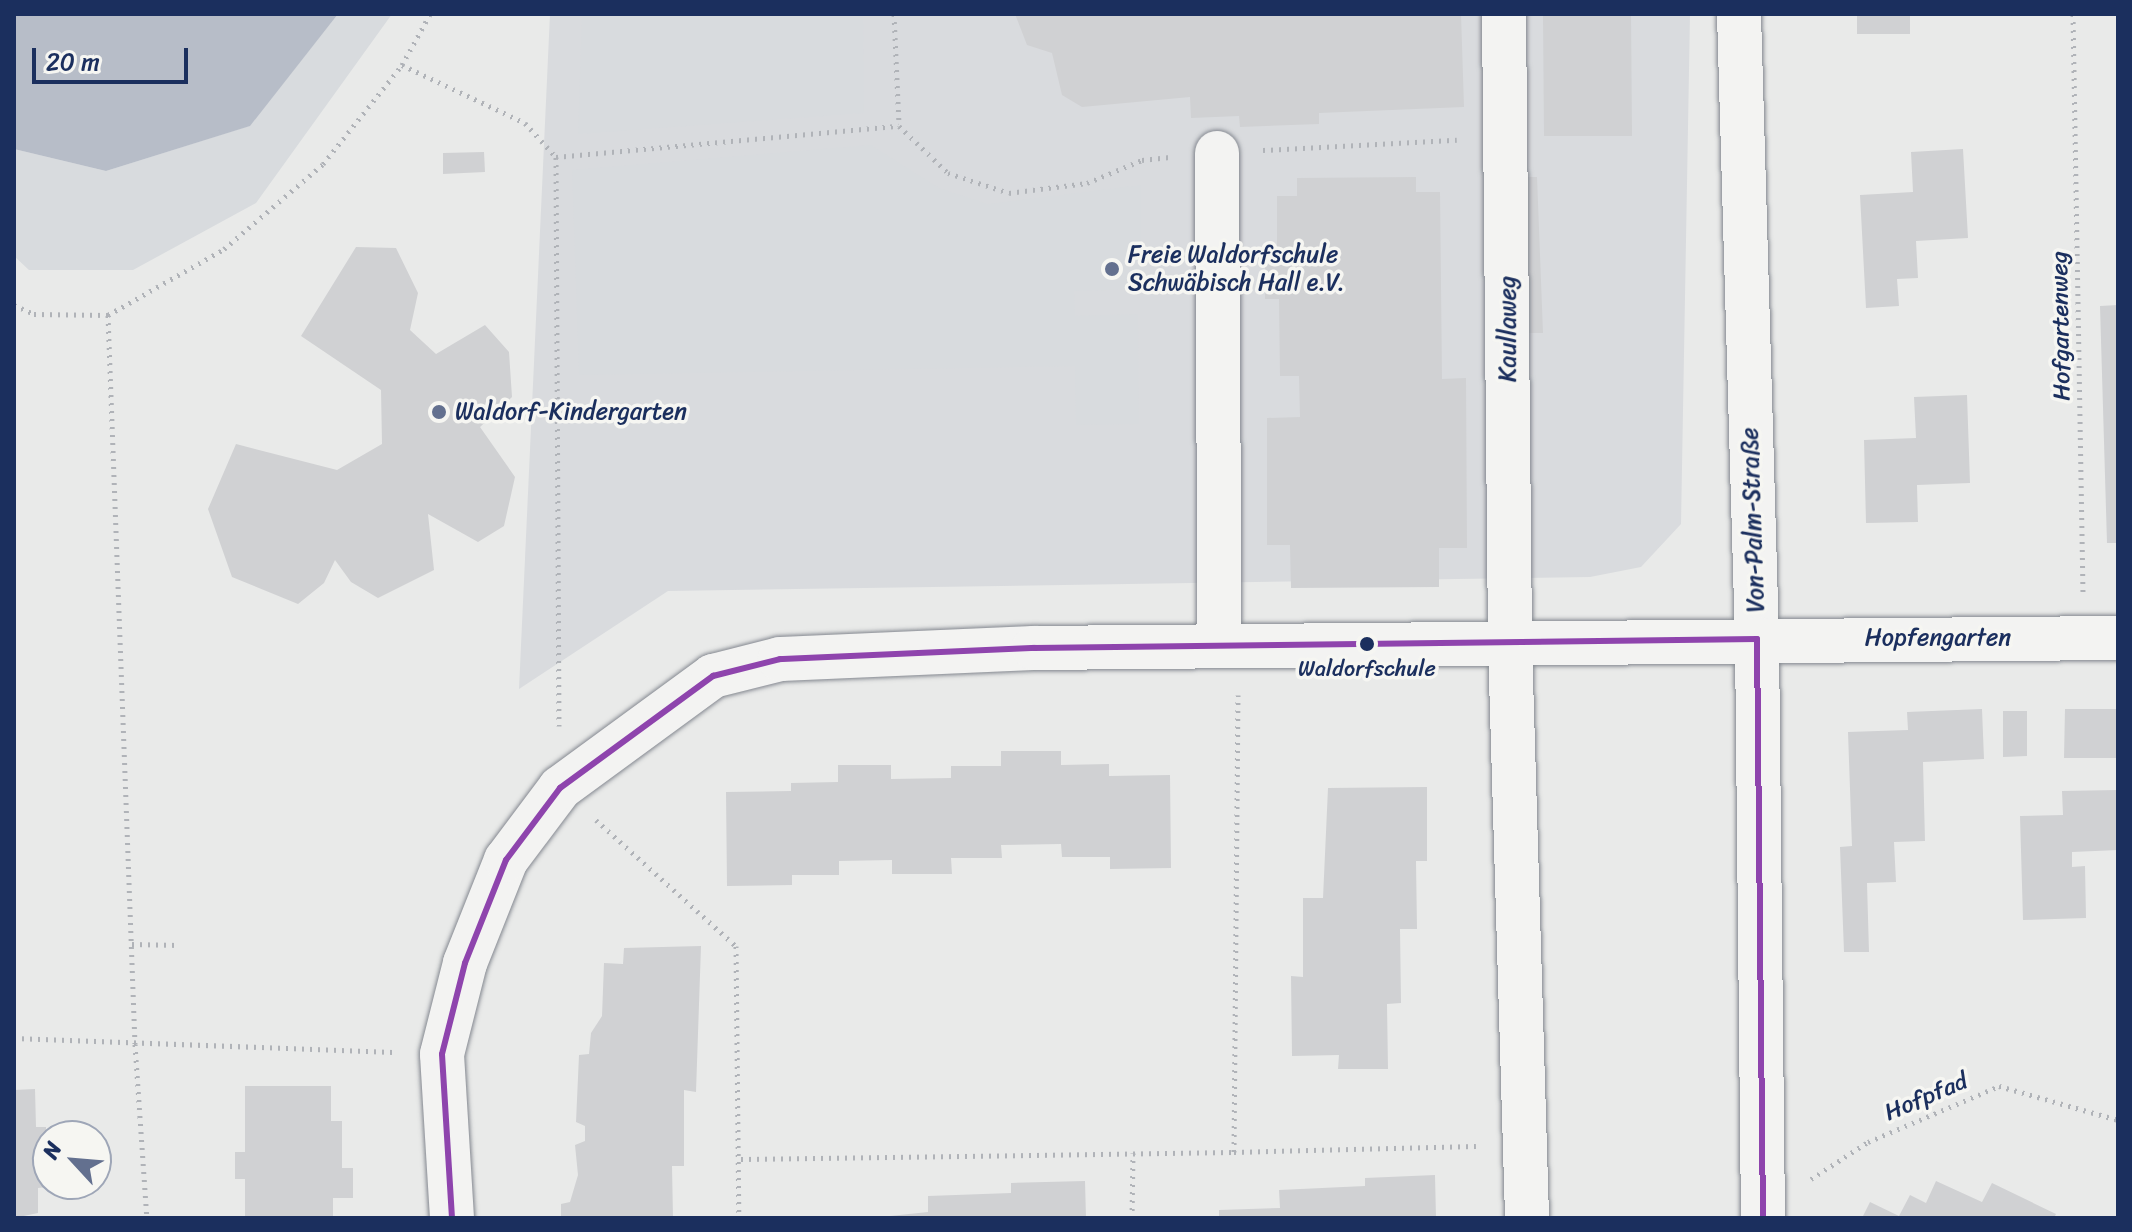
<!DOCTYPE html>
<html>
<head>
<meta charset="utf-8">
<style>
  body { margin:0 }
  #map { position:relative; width:2132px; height:1232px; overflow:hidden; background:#e9eae9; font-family:Sriracha,sans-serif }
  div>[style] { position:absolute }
  .built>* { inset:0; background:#d9dbde }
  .green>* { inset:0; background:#d8dbde }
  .water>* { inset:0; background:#b7bdc8 }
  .building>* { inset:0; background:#d0d1d3 }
  .path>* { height:5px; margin-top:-2.5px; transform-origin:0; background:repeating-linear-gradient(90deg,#b0b3b8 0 2px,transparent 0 8px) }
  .roads { filter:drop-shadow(0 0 2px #848890) drop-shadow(0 0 2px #848890) }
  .minor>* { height:44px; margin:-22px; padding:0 22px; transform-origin:22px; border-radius:22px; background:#f3f3f2 }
  .bus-1>* { height:6px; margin:-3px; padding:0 3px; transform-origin:3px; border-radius:3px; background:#8e44ad }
  .dots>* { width:22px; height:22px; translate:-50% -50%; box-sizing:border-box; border:4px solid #f6f6f2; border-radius:50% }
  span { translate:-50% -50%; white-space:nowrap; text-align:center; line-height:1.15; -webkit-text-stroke:7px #f6f6f2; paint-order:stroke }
  .bus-label { font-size:22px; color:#1b2f5e }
  .poi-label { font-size:24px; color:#1b2f5e }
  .left { translate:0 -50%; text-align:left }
  .street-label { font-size:24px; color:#1b2f5e }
  .frame { position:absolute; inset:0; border:16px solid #1b2f5e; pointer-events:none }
  .north { position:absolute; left:32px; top:1120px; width:80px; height:80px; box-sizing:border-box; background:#f6f6f2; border:2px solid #9ea6b7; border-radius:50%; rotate:296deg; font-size:22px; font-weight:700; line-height:32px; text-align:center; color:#1b2f5e }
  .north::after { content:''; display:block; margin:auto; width:28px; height:36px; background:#63708f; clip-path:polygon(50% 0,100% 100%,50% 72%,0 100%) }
  .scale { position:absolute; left:32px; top:48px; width:156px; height:36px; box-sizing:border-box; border:4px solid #1b2f5e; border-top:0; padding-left:10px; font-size:24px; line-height:28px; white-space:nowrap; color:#1b2f5e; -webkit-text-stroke:6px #f6f6f2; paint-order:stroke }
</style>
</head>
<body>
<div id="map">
  <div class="built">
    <div style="clip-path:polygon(550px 14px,1690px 14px,1681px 524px,1641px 567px,1590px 577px,668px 591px,519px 689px)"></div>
  </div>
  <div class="green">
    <div style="clip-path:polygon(338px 14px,392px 14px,256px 203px,133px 270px,29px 270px,14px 256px,14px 149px,106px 171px,249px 126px)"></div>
    <div style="clip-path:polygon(582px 14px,863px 14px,864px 113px,578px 134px)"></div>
    <div style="clip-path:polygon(871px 145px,939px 188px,988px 204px,1141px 185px,1141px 289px,1074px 291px,1075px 316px,1138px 314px,1139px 424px,1076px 425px,1075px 366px,579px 375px,572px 170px)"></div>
  </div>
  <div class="water">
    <div style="clip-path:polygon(14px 14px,338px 14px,250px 126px,106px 171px,14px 149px)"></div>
  </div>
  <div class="building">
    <div style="clip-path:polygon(1015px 14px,1461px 14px,1464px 107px,1319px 113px,1319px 124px,1240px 127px,1239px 116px,1191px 118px,1190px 97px,1082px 107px,1062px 95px,1052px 53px,1027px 45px)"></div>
    <div style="clip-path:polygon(1543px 14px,1631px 14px,1632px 136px,1544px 136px)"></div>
    <div style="clip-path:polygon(1857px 14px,1910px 14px,1910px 34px,1857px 34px)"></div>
    <div style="clip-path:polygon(1963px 149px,1968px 238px,1916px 241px,1918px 278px,1897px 279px,1899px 306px,1866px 308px,1860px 195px,1913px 192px,1911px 152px)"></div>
    <div style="clip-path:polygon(484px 152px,485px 172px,443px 174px,443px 153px)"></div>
    <div style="clip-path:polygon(1416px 177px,1416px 192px,1440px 192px,1442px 379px,1466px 378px,1467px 548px,1439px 548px,1439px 587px,1291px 588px,1290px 545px,1267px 545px,1267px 418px,1300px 417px,1299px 376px,1280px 376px,1279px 299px,1265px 299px,1265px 252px,1277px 251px,1277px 196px,1297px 196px,1297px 178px)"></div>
    <div style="clip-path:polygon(1519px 177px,1537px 177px,1543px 333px,1524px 333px)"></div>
    <div style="clip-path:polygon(356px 247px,396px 248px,418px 293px,410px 330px,436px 354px,485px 325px,509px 352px,512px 397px,480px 427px,515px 477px,504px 526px,478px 542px,428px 514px,434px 570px,378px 598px,351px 582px,335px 560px,324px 583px,298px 604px,232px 577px,208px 509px,236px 444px,337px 470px,382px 444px,381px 390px,301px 336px)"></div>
    <div style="clip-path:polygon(2118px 305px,2118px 543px,2107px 543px,2100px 306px)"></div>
    <div style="clip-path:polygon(1967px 395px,1970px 483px,1917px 485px,1918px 522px,1866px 523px,1864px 440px,1916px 438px,1914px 397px)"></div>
    <div style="clip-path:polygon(1982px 709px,1984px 759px,1923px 762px,1925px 841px,1894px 842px,1896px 882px,1867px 883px,1869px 952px,1844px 952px,1840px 847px,1852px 846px,1848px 732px,1908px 730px,1907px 712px)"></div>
    <div style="clip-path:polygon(2065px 709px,2118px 709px,2118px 758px,2064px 758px)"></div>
    <div style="clip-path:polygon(2003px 711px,2027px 711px,2027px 756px,2003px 757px)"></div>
    <div style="clip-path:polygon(1001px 751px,1061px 751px,1061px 765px,1109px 764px,1109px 776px,1170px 775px,1171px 868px,1110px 869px,1110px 857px,1062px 857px,1061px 844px,1001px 845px,1002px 858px,951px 858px,952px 874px,892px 874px,892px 860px,839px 861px,839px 875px,792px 875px,792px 885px,727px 886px,726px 792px,791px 791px,791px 783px,838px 782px,838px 765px,891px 765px,891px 779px,951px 778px,951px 766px,1001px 766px)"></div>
    <div style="clip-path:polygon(1427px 787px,1427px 861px,1416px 861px,1417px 929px,1400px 929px,1401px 1003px,1387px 1004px,1388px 1069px,1338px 1069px,1339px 1055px,1292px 1056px,1291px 976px,1303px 977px,1303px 898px,1323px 898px,1328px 788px)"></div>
    <div style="clip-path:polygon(2118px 790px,2118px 850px,2072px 852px,2072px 867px,2085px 866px,2086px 918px,2023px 920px,2020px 816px,2063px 815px,2062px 791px)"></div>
    <div style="clip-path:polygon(701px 946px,696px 1092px,684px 1090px,684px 1166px,672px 1166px,673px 1218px,561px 1218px,561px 1204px,570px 1202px,578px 1175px,575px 1145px,585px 1141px,585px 1126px,576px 1122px,579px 1055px,589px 1054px,591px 1033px,602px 1016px,604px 963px,623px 964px,624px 948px)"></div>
    <div style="clip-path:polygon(245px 1086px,331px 1086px,331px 1121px,342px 1121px,342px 1168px,353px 1168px,353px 1198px,333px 1198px,333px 1218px,245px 1218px,245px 1179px,235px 1179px,235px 1152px,245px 1152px)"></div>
    <div style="clip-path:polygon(35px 1089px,36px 1127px,46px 1127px,47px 1187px,38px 1188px,38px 1213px,14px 1218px,14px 1090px)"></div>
    <div style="clip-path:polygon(1435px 1175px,1436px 1218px,1219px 1218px,1219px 1210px,1280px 1208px,1279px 1190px,1365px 1186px,1365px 1178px)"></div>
    <div style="clip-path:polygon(1085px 1181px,1086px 1218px,871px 1218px,928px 1212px,928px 1196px,1011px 1193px,1011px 1183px)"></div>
    <div style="clip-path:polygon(1936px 1181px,1982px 1202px,1992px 1183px,2056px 1214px,2054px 1218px,1862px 1218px,1870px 1202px,1899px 1216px,1910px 1195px,1926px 1203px)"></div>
  </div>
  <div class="path">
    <div style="left:894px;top:14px;width:112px;rotate:87.4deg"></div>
    <div style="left:899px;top:126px;width:68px;rotate:43.8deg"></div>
    <div style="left:948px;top:173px;width:64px;rotate:18.2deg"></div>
    <div style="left:1009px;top:193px;width:79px;rotate:-7.3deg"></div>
    <div style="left:1087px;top:183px;width:60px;rotate:-22.7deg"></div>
    <div style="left:1142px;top:160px;width:28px;rotate:-6deg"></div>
    <div style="left:2073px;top:14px;width:578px;rotate:89.01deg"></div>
    <div style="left:402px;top:65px;width:136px;rotate:25.2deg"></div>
    <div style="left:525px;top:123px;width:46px;rotate:47.6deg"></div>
    <div style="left:556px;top:157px;width:569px;rotate:89.7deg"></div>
    <div style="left:1263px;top:150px;width:194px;rotate:-3deg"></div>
    <div style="left:556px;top:157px;width:344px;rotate:-5.2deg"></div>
    <div style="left:14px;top:305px;width:22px;rotate:24deg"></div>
    <div style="left:34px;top:314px;width:74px;rotate:0.8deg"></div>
    <div style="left:108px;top:315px;width:133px;rotate:-29.6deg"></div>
    <div style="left:224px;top:249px;width:130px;rotate:-40.6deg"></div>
    <div style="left:323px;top:164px;width:127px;rotate:-51.4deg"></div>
    <div style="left:402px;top:65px;width:58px;rotate:-61.2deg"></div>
    <div style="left:108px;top:315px;width:729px;rotate:87.88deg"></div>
    <div style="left:135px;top:1044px;width:174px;rotate:86.1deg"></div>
    <div style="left:596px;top:820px;width:188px;rotate:42deg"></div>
    <div style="left:736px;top:946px;width:272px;rotate:89.4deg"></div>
    <div style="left:132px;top:944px;width:47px;rotate:1.2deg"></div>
    <div style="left:14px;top:1038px;width:379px;rotate:2.1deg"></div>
    <div style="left:1234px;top:1152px;width:242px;rotate:-1.4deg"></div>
    <div style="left:741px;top:1159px;width:493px;rotate:-0.8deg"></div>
    <div style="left:1234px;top:1152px;width:457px;rotate:-89.5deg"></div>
    <div style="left:1811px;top:1179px;width:68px;rotate:-33deg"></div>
    <div style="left:1868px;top:1142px;width:142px;rotate:-23.1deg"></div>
    <div style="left:1999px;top:1086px;width:124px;rotate:15.9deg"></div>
    <div style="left:1132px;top:1218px;width:65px;rotate:-89.1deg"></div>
  </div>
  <div class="roads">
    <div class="minor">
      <div style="left:1504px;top:14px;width:630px;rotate:89.45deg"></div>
      <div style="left:1510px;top:644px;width:574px;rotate:88.3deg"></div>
      <div style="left:1739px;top:14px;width:625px;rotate:88.35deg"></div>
      <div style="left:1757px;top:639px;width:579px;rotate:89.41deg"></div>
      <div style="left:1217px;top:153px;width:493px;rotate:89.7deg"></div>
      <div style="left:452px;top:1218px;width:164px;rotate:-93.5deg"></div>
      <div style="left:442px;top:1054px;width:94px;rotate:-75.8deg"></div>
      <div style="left:465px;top:963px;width:111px;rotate:-68.3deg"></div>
      <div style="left:506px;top:860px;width:90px;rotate:-53.1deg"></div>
      <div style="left:560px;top:788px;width:190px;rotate:-36.2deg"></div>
      <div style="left:713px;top:676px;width:69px;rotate:-14.2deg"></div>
      <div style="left:780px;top:659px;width:254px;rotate:-2.5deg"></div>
      <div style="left:1034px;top:648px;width:1084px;rotate:-0.53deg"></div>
    </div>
  </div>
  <div class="bus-1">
    <div style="left:1757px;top:639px;width:579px;rotate:89.41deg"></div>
    <div style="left:452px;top:1218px;width:164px;rotate:-93.5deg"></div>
    <div style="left:442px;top:1054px;width:94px;rotate:-75.8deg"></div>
    <div style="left:465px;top:963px;width:111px;rotate:-68.3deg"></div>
    <div style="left:506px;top:860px;width:90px;rotate:-53.1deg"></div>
    <div style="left:560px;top:788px;width:190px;rotate:-36.2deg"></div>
    <div style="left:713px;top:676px;width:69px;rotate:-14.2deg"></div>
    <div style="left:780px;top:659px;width:254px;rotate:-2.5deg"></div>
    <div style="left:1034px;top:648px;width:723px;rotate:-0.71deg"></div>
  </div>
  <div class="dots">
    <div style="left:1112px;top:269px;background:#63708f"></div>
    <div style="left:439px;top:412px;background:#63708f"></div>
    <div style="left:1367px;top:644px;background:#1b2f5e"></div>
  </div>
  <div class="bus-label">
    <span style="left:1367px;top:669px">Waldorfschule</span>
  </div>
  <div class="poi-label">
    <span class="left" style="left:1128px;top:269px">Freie Waldorfschule<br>Schwäbisch Hall e.V.</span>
    <span class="left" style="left:455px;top:412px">Waldorf-Kindergarten</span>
  </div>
  <div class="street-label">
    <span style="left:2061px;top:326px;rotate:-91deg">Hofgartenweg</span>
    <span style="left:1508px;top:329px;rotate:-90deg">Kaullaweg</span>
    <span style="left:1753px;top:520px;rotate:-92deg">Von-Palm-Straße</span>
    <span style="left:1938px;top:638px">Hopfengarten</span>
    <span style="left:1926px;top:1097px;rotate:-23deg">Hofpfad</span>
  </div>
  <div class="frame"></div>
  <div class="north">N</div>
  <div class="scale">20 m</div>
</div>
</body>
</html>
